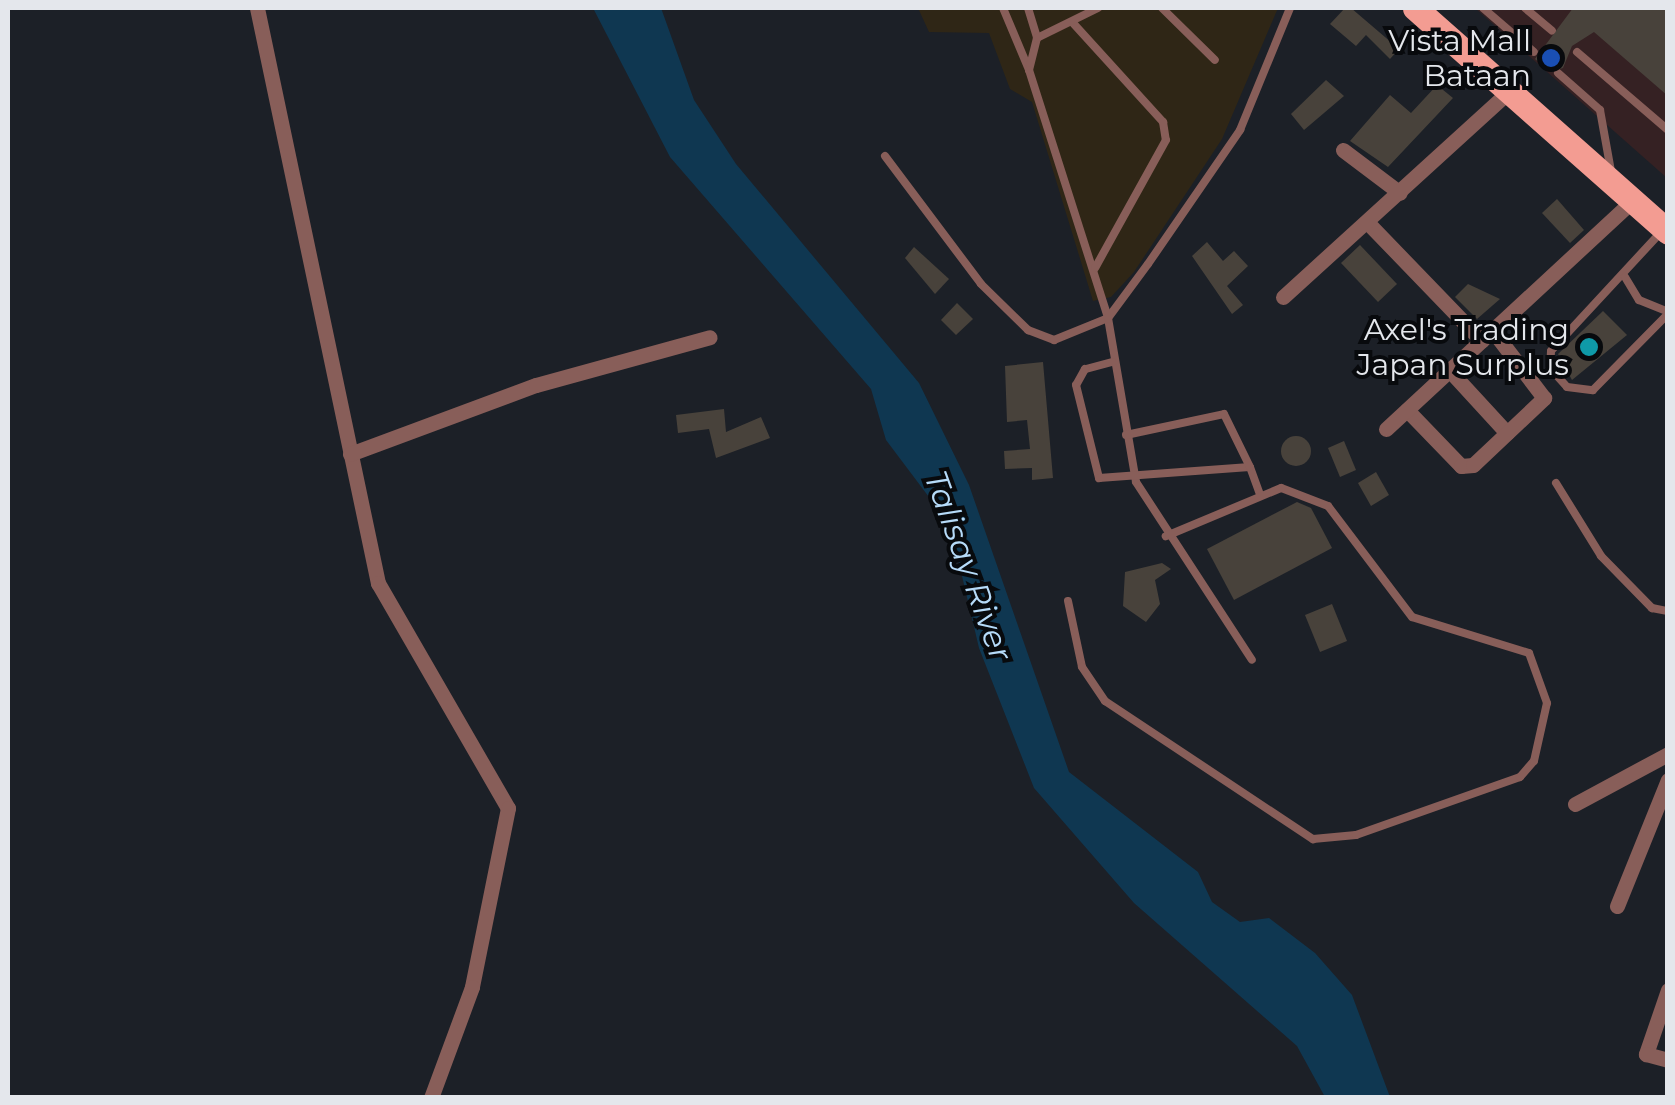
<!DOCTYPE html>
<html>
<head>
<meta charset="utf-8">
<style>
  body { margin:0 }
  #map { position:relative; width:1675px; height:1105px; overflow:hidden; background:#1c2027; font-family:Montserrat,sans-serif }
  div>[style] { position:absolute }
  .commercial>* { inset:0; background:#352123 }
  .industrial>* { inset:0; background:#2f2616 }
  .water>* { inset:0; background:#0f3751 }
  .building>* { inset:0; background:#48423b }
  .round { border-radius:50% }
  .service>* { height:8px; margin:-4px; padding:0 4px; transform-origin:4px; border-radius:4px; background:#885e59 }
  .minor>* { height:15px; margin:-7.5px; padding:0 7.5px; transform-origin:7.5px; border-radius:7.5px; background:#885e59 }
  .primary>* { height:25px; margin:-12.5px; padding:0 12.5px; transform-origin:12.5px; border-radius:12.5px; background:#f39c92 }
  .dots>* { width:28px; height:28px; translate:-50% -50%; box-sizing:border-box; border:5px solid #080a0d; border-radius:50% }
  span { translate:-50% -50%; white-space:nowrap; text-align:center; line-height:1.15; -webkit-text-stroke:8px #080a0d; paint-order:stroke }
  .poi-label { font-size:30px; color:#e4e7ec }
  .right { translate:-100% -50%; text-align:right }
  .water-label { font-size:32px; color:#b6dbf9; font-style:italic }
  .frame { position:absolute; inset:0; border:10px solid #e4e7ec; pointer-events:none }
</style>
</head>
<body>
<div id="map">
  <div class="commercial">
    <div style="clip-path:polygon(1475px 8px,1667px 8px,1667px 178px)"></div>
  </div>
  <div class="industrial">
    <div style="clip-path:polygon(918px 8px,1278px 8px,1222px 139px,1134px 272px,1111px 297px,1093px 301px,1032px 102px,1010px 89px,989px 33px,929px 32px)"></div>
  </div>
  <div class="water">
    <div style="clip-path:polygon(593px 8px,661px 8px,694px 100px,736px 164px,919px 383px,969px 485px,1069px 772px,1198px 872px,1212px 902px,1240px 922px,1269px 918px,1315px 953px,1352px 995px,1390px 1097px,1325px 1097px,1297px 1046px,1134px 903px,1034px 788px,979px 648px,950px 525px,886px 440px,871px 389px,670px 157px)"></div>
  </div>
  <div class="building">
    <div style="clip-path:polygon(1345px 8px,1351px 8px,1399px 49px,1390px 59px,1366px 35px,1356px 46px,1330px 24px)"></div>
    <div style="clip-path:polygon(1573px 8px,1668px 8px,1668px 96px,1594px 32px,1572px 46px,1563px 68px,1551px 72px,1535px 59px)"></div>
    <div style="clip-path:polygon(1326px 80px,1344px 96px,1304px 130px,1291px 114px)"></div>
    <div style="clip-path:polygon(1437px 85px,1453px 98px,1388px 167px,1350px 141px,1390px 95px,1411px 113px)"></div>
    <div style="clip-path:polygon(1557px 199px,1584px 230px,1570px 243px,1542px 213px)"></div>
    <div style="clip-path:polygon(1207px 242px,1223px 261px,1234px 251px,1248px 266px,1227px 286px,1243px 305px,1232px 314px,1192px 256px)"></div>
    <div style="clip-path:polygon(1360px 245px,1397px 284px,1378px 302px,1341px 263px)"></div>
    <div style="clip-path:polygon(914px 247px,949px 279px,935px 294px,905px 258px)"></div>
    <div style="clip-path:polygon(1468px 284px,1500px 299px,1477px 319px,1455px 297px)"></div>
    <div style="clip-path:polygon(957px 303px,973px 319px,956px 335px,941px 320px)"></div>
    <div style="clip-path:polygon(1603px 311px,1627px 335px,1572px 380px,1558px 354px)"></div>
    <div style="clip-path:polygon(1043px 362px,1053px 478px,1032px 480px,1032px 468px,1005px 469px,1004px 451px,1030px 449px,1027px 420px,1007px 422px,1005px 366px)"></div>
    <div style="clip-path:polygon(724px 409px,726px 432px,761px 417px,770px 438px,716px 458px,709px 429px,678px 433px,676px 415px)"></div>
    <div class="round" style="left:1281px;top:436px;width:30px;height:30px"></div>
    <div style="clip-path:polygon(1344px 441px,1356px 470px,1340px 477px,1328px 448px)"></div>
    <div style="clip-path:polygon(1376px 472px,1389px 495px,1371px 506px,1358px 483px)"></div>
    <div style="clip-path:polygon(1297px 502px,1311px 508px,1332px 548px,1234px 600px,1207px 549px)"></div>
    <div style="clip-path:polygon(1162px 563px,1171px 569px,1155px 580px,1160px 604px,1146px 622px,1123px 606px,1125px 572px)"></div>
    <div style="clip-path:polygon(1332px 604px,1347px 641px,1320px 652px,1305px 615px)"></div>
  </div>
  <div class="service">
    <div style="left:1003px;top:8px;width:67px;rotate:67.2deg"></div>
    <div style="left:1028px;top:8px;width:31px;rotate:73deg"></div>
    <div style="left:1037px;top:38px;width:33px;rotate:104deg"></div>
    <div style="left:1029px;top:70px;width:260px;rotate:72.3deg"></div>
    <div style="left:1108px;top:318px;width:166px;rotate:80.3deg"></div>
    <div style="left:1136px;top:482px;width:212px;rotate:56.9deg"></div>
    <div style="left:1162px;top:8px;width:74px;rotate:44.5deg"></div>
    <div style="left:1483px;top:8px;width:67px;rotate:40.8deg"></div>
    <div style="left:1525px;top:8px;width:35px;rotate:40deg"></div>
    <div style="left:1073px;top:23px;width:134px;rotate:47.7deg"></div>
    <div style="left:1163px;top:122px;width:18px;rotate:81deg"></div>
    <div style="left:1166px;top:140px;width:146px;rotate:119deg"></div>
    <div style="left:1037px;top:38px;width:68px;rotate:-26.2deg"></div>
    <div style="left:1577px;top:52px;width:120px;rotate:40.6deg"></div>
    <div style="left:1558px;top:73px;width:56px;rotate:41.4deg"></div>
    <div style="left:1600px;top:110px;width:62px;rotate:79.8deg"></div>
    <div style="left:885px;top:156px;width:160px;rotate:53.1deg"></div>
    <div style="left:981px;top:284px;width:66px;rotate:44.4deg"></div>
    <div style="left:1028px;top:330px;width:28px;rotate:21deg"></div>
    <div style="left:1054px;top:340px;width:58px;rotate:-22.2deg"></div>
    <div style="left:1108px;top:318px;width:67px;rotate:-53.5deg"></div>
    <div style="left:1148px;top:264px;width:163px;rotate:-55.5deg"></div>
    <div style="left:1240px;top:130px;width:132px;rotate:-67.7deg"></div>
    <div style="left:1662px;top:231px;width:163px;rotate:132.8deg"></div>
    <div style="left:1551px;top:351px;width:17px;rotate:93deg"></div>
    <div style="left:1550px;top:368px;width:25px;rotate:48deg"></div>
    <div style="left:1567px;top:387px;width:26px;rotate:7deg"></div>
    <div style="left:1593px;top:390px;width:107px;rotate:-45.4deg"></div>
    <div style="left:1625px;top:277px;width:27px;rotate:59deg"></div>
    <div style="left:1639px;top:300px;width:31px;rotate:22deg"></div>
    <div style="left:1112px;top:362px;width:28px;rotate:165deg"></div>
    <div style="left:1085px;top:369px;width:18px;rotate:119deg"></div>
    <div style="left:1076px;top:385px;width:96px;rotate:76.1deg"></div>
    <div style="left:1099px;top:478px;width:151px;rotate:-4.2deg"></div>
    <div style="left:1250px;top:467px;width:29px;rotate:70deg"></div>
    <div style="left:1126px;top:435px;width:100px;rotate:-12.1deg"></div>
    <div style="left:1224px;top:414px;width:59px;rotate:63.9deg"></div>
    <div style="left:1556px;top:483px;width:86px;rotate:58.3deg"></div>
    <div style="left:1601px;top:556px;width:73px;rotate:45.6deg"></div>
    <div style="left:1652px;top:608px;width:16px;rotate:11deg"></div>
    <div style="left:1068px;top:601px;width:67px;rotate:78deg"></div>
    <div style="left:1082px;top:667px;width:41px;rotate:55.9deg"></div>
    <div style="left:1105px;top:701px;width:250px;rotate:33.6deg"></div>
    <div style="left:1313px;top:839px;width:43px;rotate:-5.3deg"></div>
    <div style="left:1356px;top:835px;width:174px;rotate:-19.5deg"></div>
    <div style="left:1520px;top:777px;width:21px;rotate:-49deg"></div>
    <div style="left:1534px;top:761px;width:59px;rotate:-77.4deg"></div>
    <div style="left:1547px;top:703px;width:53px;rotate:-109.8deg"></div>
    <div style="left:1529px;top:653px;width:122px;rotate:-162.9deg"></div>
    <div style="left:1412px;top:617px;width:139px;rotate:-127.1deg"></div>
    <div style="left:1328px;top:506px;width:50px;rotate:-159deg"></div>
    <div style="left:1281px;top:488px;width:125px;rotate:157.3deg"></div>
  </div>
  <div class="minor">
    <div style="left:257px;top:8px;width:588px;rotate:78.12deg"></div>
    <div style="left:378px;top:583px;width:260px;rotate:60deg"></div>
    <div style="left:508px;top:808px;width:183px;rotate:101.4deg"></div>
    <div style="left:472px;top:987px;width:118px;rotate:110.3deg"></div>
    <div style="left:1343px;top:150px;width:71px;rotate:37deg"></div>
    <div style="left:1367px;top:222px;width:165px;rotate:46deg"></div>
    <div style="left:1283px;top:297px;width:306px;rotate:-42.3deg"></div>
    <div style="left:1450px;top:371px;width:84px;rotate:47.4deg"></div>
    <div style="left:1407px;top:410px;width:78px;rotate:46deg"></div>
    <div style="left:1461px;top:466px;width:12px;rotate:-5deg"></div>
    <div style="left:1473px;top:465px;width:98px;rotate:-43.3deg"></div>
    <div style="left:1544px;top:398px;width:84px;rotate:-127.3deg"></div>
    <div style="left:1386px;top:429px;width:337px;rotate:-42.8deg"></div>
    <div style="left:350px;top:454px;width:198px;rotate:-20.4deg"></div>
    <div style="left:536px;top:385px;width:180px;rotate:-15.4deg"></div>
    <div style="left:1575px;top:804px;width:106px;rotate:-28.3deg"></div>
    <div style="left:1617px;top:906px;width:136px;rotate:-68deg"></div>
    <div style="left:1668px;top:990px;width:68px;rotate:109deg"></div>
    <div style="left:1646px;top:1054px;width:23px;rotate:15deg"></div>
  </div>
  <div class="primary">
    <div style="left:1415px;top:8px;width:338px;rotate:41.5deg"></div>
  </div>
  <div class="dots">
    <div style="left:1551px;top:58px;background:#1a4fb4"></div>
    <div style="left:1589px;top:347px;background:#0f9aa8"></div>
  </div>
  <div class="poi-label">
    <span class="right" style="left:1531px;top:58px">Vista Mall<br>Bataan</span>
    <span class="right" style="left:1569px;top:347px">Axel's Trading<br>Japan Surplus</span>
  </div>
  <div class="water-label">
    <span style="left:968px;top:566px;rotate:70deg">Talisay River</span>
  </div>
  <div class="frame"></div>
</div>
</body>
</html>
